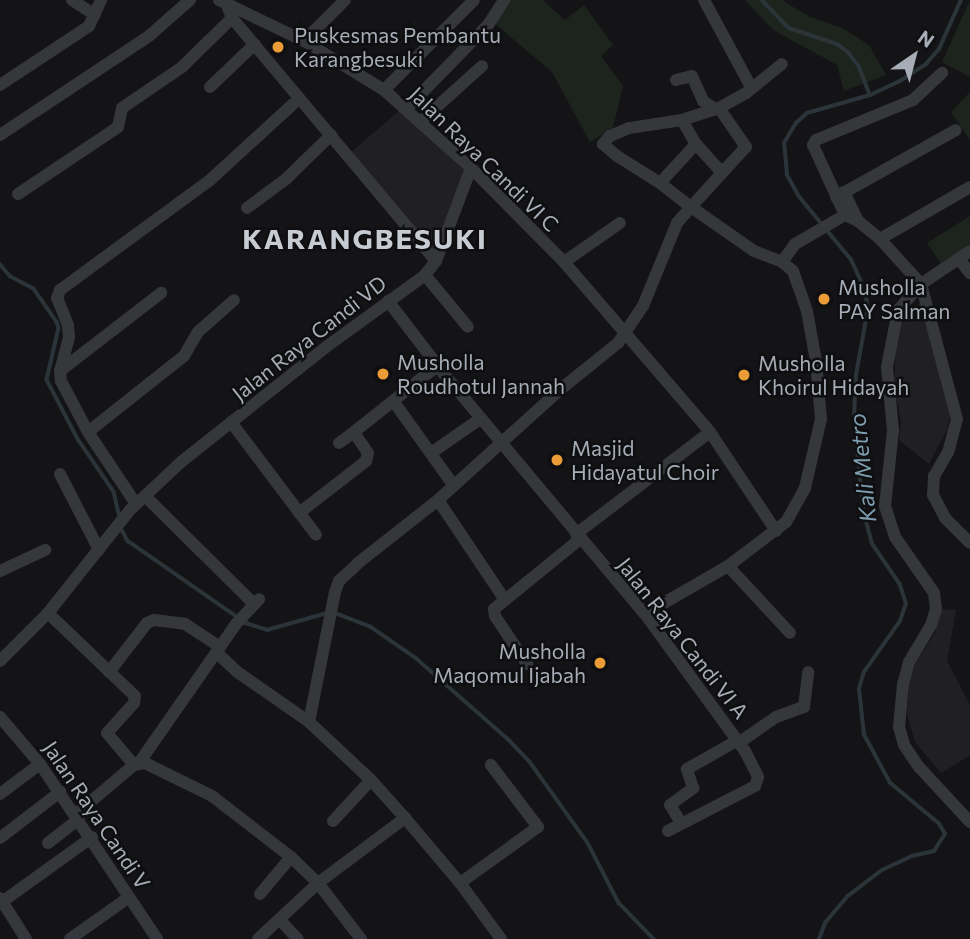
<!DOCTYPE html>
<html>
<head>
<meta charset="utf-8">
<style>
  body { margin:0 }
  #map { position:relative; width:970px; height:939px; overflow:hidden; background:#141416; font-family:Commissioner,sans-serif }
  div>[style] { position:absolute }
  .built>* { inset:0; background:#202023 }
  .green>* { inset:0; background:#1c241d }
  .stream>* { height:3.5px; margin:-1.75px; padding:0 1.75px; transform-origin:1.75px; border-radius:1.75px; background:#2b3439 }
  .minor>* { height:12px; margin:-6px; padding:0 6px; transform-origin:6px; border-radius:6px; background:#35373b }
  .dots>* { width:19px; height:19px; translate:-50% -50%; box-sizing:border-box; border:4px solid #0f0f11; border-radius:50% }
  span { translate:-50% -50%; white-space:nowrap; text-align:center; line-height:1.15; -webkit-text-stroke:5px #0f0f11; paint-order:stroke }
  .poi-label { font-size:21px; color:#a6adb6 }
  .left { translate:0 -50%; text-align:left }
  .right { translate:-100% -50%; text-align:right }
  .street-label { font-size:21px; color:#a6adb6 }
  .water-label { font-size:23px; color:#7e9eb0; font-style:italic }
  .district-label { font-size:28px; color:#c7cbd2; font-weight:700; letter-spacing:2px }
  .north { position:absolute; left:879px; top:21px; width:70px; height:70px; -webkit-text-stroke:5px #0f0f11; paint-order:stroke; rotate:35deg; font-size:19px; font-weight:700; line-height:28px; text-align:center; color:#a6adb6 }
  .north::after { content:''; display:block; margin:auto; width:24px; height:32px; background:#a6adb6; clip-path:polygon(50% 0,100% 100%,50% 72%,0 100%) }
</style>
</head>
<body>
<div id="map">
  <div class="built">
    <div style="clip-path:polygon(401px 109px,464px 170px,433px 251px,349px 154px)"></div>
    <div style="clip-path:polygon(920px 303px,950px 416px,947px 430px,929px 464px,899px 440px,901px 421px,894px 390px,896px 339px,902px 322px)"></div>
    <div style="clip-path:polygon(941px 609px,956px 610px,947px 661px,970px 705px,970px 755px,941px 773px,915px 742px,907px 715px,909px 682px,916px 662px,935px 633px)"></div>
  </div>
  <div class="green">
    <div style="clip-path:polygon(507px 0,543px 0,565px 20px,584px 5px,613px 45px,601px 56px,623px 86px,613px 128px,590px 142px,552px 72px,493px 22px)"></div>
    <div style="clip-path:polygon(745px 0,782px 0,810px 17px,842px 28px,869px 45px,886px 75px,844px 91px,837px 65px,773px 30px)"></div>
    <div style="clip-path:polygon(970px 0,970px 77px,942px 62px)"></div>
    <div style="clip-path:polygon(970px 92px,970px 140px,951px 112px)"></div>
    <div style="clip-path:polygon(970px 216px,970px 245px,941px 264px,927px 243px)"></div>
  </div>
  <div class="stream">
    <div style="left:762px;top:0;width:39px;rotate:46deg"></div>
    <div style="left:789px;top:28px;width:51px;rotate:18.4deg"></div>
    <div style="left:837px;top:44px;width:14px;rotate:36deg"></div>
    <div style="left:848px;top:52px;width:18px;rotate:52deg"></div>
    <div style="left:859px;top:66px;width:31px;rotate:69deg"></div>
    <div style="left:0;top:264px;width:16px;rotate:50deg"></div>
    <div style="left:10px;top:276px;width:27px;rotate:28deg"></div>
    <div style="left:34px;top:289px;width:40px;rotate:55.1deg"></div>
    <div style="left:57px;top:322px;width:6px;rotate:72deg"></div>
    <div style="left:59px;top:328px;width:53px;rotate:103deg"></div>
    <div style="left:47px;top:380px;width:67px;rotate:62.3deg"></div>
    <div style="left:78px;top:439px;width:64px;rotate:55.8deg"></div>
    <div style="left:114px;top:492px;width:26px;rotate:77deg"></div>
    <div style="left:121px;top:528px;width:15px;rotate:62deg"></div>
    <div style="left:128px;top:541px;width:144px;rotate:34.8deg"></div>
    <div style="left:246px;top:623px;width:22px;rotate:18deg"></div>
    <div style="left:267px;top:630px;width:62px;rotate:-15.8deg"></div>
    <div style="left:335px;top:613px;width:39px;rotate:21deg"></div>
    <div style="left:371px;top:627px;width:55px;rotate:34.6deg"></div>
    <div style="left:416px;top:658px;width:123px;rotate:41.4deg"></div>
    <div style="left:508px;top:739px;width:32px;rotate:46deg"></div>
    <div style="left:530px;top:762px;width:100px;rotate:54.4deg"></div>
    <div style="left:588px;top:843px;width:68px;rotate:62.7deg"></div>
    <div style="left:619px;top:903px;width:50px;rotate:45.8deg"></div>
    <div style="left:819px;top:939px;width:17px;rotate:-69deg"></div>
    <div style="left:825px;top:923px;width:35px;rotate:-50deg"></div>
    <div style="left:848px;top:896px;width:43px;rotate:-37.4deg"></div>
    <div style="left:882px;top:870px;width:33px;rotate:-25deg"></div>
    <div style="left:912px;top:856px;width:23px;rotate:-13deg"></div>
    <div style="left:934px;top:851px;width:20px;rotate:-57deg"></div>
    <div style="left:945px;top:834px;width:12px;rotate:-121deg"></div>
    <div style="left:939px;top:824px;width:64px;rotate:-140.1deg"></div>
    <div style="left:890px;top:783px;width:55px;rotate:-118.4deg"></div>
    <div style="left:864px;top:735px;width:46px;rotate:-96.2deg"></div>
    <div style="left:859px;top:689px;width:18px;rotate:-74deg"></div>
    <div style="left:864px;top:672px;width:62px;rotate:-54.8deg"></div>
    <div style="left:900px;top:621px;width:18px;rotate:-71deg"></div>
    <div style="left:906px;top:604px;width:20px;rotate:-108deg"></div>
    <div style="left:900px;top:585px;width:50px;rotate:-124.3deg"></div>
    <div style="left:872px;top:544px;width:35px;rotate:-105deg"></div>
    <div style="left:863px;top:510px;width:95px;rotate:-95.4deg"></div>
    <div style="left:854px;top:415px;width:40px;rotate:-87.1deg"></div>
    <div style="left:856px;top:375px;width:68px;rotate:-79.8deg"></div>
    <div style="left:868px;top:308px;width:20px;rotate:-101deg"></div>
    <div style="left:864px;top:288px;width:31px;rotate:-115deg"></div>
    <div style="left:851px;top:260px;width:82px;rotate:-129.5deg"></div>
    <div style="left:799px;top:197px;width:25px;rotate:-119deg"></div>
    <div style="left:787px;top:175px;width:32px;rotate:-95deg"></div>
    <div style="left:784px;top:143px;width:23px;rotate:-59deg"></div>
    <div style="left:796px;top:123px;width:15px;rotate:-42deg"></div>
    <div style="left:807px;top:113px;width:66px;rotate:-15.9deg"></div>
    <div style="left:870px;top:95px;width:33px;rotate:-25deg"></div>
    <div style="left:900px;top:81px;width:31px;rotate:-33deg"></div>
    <div style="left:926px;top:64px;width:20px;rotate:-49deg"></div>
    <div style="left:939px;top:49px;width:54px;rotate:-65.8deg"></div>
  </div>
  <div class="minor">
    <div style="left:72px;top:0;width:27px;rotate:33deg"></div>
    <div style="left:219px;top:0;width:94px;rotate:25.8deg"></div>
    <div style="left:304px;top:41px;width:94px;rotate:31.5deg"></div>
    <div style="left:384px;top:90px;width:117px;rotate:41.9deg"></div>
    <div style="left:471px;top:168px;width:132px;rotate:45.3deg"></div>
    <div style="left:564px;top:262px;width:224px;rotate:49.3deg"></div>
    <div style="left:710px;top:432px;width:119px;rotate:56.3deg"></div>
    <div style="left:704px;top:0;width:99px;rotate:61.6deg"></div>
    <div style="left:227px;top:5px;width:14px;rotate:69deg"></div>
    <div style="left:232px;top:18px;width:317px;rotate:50deg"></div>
    <div style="left:304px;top:41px;width:58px;rotate:-45deg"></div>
    <div style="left:676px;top:80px;width:16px;rotate:-14deg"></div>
    <div style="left:692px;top:76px;width:27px;rotate:66deg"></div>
    <div style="left:703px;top:101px;width:14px;rotate:34deg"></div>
    <div style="left:0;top:85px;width:107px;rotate:-33.5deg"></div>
    <div style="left:89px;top:26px;width:29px;rotate:-65deg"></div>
    <div style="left:210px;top:87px;width:62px;rotate:-43.7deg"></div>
    <div style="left:384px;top:90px;width:127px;rotate:-45deg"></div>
    <div style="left:719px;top:108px;width:31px;rotate:-29deg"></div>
    <div style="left:746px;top:93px;width:46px;rotate:-38.9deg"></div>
    <div style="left:406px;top:109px;width:117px;rotate:-45.7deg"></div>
    <div style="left:488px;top:25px;width:30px;rotate:-57deg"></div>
    <div style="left:682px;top:120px;width:28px;rotate:60deg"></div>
    <div style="left:696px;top:144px;width:39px;rotate:48deg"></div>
    <div style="left:421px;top:121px;width:82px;rotate:-42deg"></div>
    <div style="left:0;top:135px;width:179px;rotate:-33.6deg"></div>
    <div style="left:149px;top:36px;width:55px;rotate:-41.3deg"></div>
    <div style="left:660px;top:183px;width:53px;rotate:-47.3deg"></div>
    <div style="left:844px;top:192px;width:32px;rotate:64deg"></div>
    <div style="left:18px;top:194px;width:120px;rotate:-33.8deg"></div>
    <div style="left:118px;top:127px;width:19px;rotate:-78deg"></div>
    <div style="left:122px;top:108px;width:73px;rotate:-34.3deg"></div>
    <div style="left:182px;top:67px;width:70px;rotate:-44.4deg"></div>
    <div style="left:836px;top:197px;width:137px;rotate:-29.2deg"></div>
    <div style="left:247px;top:208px;width:49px;rotate:-36.6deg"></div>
    <div style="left:286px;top:179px;width:63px;rotate:-44.4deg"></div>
    <div style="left:845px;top:215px;width:77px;rotate:-114.6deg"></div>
    <div style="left:813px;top:145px;width:6px;rotate:-59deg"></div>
    <div style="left:816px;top:140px;width:105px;rotate:-22.4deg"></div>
    <div style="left:913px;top:100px;width:40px;rotate:-43deg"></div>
    <div style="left:880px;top:239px;width:104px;rotate:-30deg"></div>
    <div style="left:970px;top:251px;width:59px;rotate:146deg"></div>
    <div style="left:921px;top:284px;width:35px;rotate:131deg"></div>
    <div style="left:898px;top:310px;width:58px;rotate:100.9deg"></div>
    <div style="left:887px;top:367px;width:63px;rotate:84.6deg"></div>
    <div style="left:893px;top:430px;width:76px;rotate:96deg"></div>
    <div style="left:885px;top:506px;width:33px;rotate:72deg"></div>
    <div style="left:895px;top:537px;width:68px;rotate:55.1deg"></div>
    <div style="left:934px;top:593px;width:16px;rotate:83deg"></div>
    <div style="left:936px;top:609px;width:17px;rotate:107deg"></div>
    <div style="left:931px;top:625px;width:43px;rotate:120.7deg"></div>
    <div style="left:909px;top:662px;width:23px;rotate:105deg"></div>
    <div style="left:903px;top:684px;width:43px;rotate:95.3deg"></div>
    <div style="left:899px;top:727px;width:19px;rotate:74deg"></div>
    <div style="left:904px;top:745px;width:27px;rotate:56deg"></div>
    <div style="left:919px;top:767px;width:75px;rotate:47.2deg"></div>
    <div style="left:959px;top:259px;width:18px;rotate:52deg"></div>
    <div style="left:564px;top:262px;width:68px;rotate:-34.9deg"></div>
    <div style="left:782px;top:262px;width:22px;rotate:-54deg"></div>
    <div style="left:795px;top:244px;width:58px;rotate:-30.1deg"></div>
    <div style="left:845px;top:215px;width:14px;rotate:25deg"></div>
    <div style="left:858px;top:221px;width:28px;rotate:39deg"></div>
    <div style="left:880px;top:239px;width:61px;rotate:47.7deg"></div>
    <div style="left:921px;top:284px;width:140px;rotate:75.1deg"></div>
    <div style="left:957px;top:419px;width:34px;rotate:105deg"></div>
    <div style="left:948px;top:452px;width:28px;rotate:120deg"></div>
    <div style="left:934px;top:476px;width:19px;rotate:93deg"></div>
    <div style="left:933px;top:495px;width:26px;rotate:62deg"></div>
    <div style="left:945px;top:518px;width:35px;rotate:45deg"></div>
    <div style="left:425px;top:275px;width:67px;rotate:50.4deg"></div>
    <div style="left:388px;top:301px;width:92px;rotate:52.5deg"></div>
    <div style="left:444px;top:374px;width:313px;rotate:50.1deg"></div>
    <div style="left:645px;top:614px;width:170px;rotate:53.9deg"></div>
    <div style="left:745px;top:751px;width:29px;rotate:63deg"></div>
    <div style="left:758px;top:777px;width:9px;rotate:108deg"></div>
    <div style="left:755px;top:786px;width:98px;rotate:152.7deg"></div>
    <div style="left:60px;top:371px;width:128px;rotate:-37.7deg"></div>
    <div style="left:394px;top:402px;width:103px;rotate:54.5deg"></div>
    <div style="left:231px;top:422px;width:141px;rotate:53deg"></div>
    <div style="left:88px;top:432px;width:122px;rotate:-38.4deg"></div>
    <div style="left:184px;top:356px;width:28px;rotate:-60deg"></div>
    <div style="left:198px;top:332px;width:48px;rotate:-41.6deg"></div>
    <div style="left:339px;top:443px;width:19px;rotate:-36deg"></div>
    <div style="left:431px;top:453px;width:60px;rotate:-34.8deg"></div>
    <div style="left:60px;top:474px;width:85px;rotate:62.8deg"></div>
    <div style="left:145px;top:496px;width:153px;rotate:44.7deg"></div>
    <div style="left:438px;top:500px;width:120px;rotate:56.2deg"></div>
    <div style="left:505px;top:600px;width:14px;rotate:141deg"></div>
    <div style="left:494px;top:609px;width:7px;rotate:82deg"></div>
    <div style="left:495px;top:616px;width:58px;rotate:56.3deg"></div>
    <div style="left:136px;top:504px;width:87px;rotate:-123.7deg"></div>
    <div style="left:88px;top:432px;width:58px;rotate:-117.9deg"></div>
    <div style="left:61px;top:381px;width:10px;rotate:-96deg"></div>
    <div style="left:60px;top:371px;width:35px;rotate:-75deg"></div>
    <div style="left:69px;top:337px;width:12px;rotate:-95deg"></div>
    <div style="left:68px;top:325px;width:29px;rotate:-112deg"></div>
    <div style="left:57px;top:298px;width:9px;rotate:-69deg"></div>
    <div style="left:60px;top:290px;width:19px;rotate:-36deg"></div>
    <div style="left:75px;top:279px;width:166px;rotate:-36.2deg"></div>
    <div style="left:209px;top:181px;width:114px;rotate:-42.5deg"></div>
    <div style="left:299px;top:513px;width:85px;rotate:-37.8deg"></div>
    <div style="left:366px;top:461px;width:8px;rotate:-76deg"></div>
    <div style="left:368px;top:453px;width:25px;rotate:-124deg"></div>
    <div style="left:354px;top:432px;width:106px;rotate:-38.5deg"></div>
    <div style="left:576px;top:534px;width:168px;rotate:-37.3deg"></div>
    <div style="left:728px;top:566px;width:91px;rotate:47.2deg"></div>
    <div style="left:0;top:571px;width:50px;rotate:-25deg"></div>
    <div style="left:505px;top:600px;width:97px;rotate:-39.1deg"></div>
    <div style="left:48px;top:613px;width:120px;rotate:43.7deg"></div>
    <div style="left:135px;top:696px;width:7px;rotate:98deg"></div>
    <div style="left:134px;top:703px;width:40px;rotate:132deg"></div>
    <div style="left:107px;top:733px;width:42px;rotate:49.8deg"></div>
    <div style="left:217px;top:653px;width:26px;rotate:43deg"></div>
    <div style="left:236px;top:671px;width:89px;rotate:34.9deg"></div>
    <div style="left:0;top:661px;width:68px;rotate:-45deg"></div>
    <div style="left:48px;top:613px;width:132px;rotate:-51.5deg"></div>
    <div style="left:130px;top:510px;width:70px;rotate:-43.3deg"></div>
    <div style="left:181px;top:462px;width:185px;rotate:-38.4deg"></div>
    <div style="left:326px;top:347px;width:122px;rotate:-36deg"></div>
    <div style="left:425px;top:275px;width:18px;rotate:-52deg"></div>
    <div style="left:436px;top:261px;width:99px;rotate:-69.4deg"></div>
    <div style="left:109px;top:672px;width:62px;rotate:-52.2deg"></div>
    <div style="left:147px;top:623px;width:8px;rotate:-23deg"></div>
    <div style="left:154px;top:620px;width:31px;rotate:7deg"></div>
    <div style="left:185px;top:624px;width:42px;rotate:33.3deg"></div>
    <div style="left:0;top:717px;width:62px;rotate:49.6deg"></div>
    <div style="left:40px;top:764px;width:211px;rotate:56.2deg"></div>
    <div style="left:740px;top:742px;width:44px;rotate:-34.8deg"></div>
    <div style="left:776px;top:717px;width:30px;rotate:-20deg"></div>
    <div style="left:804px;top:707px;width:35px;rotate:-83deg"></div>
    <div style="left:139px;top:763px;width:169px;rotate:-55.1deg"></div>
    <div style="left:236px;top:624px;width:34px;rotate:-47deg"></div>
    <div style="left:0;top:794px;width:50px;rotate:-36.9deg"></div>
    <div style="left:76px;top:814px;width:76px;rotate:-40.2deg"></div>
    <div style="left:134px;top:765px;width:11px;rotate:-10deg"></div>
    <div style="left:145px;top:763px;width:75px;rotate:26.2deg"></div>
    <div style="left:212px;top:796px;width:100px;rotate:37.7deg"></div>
    <div style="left:291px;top:857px;width:37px;rotate:44deg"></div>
    <div style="left:318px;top:883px;width:71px;rotate:52.5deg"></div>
    <div style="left:333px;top:821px;width:56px;rotate:-47.2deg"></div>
    <div style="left:681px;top:823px;width:21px;rotate:-121deg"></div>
    <div style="left:670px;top:805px;width:29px;rotate:-36deg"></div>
    <div style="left:693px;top:788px;width:20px;rotate:-108deg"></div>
    <div style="left:687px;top:769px;width:59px;rotate:-29.6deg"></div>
    <div style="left:0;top:838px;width:76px;rotate:-37.5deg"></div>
    <div style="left:48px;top:843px;width:39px;rotate:-38deg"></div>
    <div style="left:460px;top:883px;width:96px;rotate:-35.7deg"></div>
    <div style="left:538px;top:827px;width:78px;rotate:-127.2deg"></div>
    <div style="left:260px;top:894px;width:48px;rotate:-50deg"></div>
    <div style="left:0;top:898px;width:49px;rotate:57.6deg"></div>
    <div style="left:2px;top:902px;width:111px;rotate:-35.8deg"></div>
    <div style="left:280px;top:920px;width:26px;rotate:47deg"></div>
    <div style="left:70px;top:939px;width:72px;rotate:-35.4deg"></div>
    <div style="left:258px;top:939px;width:82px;rotate:-43deg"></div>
    <div style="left:318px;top:883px;width:109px;rotate:-36.8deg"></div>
    <div style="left:501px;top:939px;width:69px;rotate:-126.2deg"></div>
    <div style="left:460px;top:883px;width:85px;rotate:-130.2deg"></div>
    <div style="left:405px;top:818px;width:51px;rotate:-131.8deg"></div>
    <div style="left:371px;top:780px;width:85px;rotate:-136.9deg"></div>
    <div style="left:309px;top:722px;width:133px;rotate:-78.7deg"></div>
    <div style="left:335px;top:592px;width:12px;rotate:-70deg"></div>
    <div style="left:339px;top:581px;width:26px;rotate:-43deg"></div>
    <div style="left:358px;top:563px;width:102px;rotate:-38.2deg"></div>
    <div style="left:438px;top:500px;width:167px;rotate:-42.1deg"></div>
    <div style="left:562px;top:388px;width:72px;rotate:-38.8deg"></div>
    <div style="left:618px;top:343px;width:45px;rotate:-56deg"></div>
    <div style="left:643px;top:306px;width:90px;rotate:-67.7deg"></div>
    <div style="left:677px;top:223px;width:21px;rotate:-49deg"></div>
    <div style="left:691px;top:207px;width:59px;rotate:-47.7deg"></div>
    <div style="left:731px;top:163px;width:22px;rotate:-47deg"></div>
    <div style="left:746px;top:147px;width:47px;rotate:-124.7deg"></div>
    <div style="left:719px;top:108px;width:39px;rotate:162deg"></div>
    <div style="left:682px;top:120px;width:54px;rotate:171.4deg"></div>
    <div style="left:629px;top:128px;width:21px;rotate:157deg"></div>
    <div style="left:610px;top:136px;width:11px;rotate:131deg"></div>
    <div style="left:603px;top:144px;width:18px;rotate:41deg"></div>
    <div style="left:617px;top:156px;width:51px;rotate:32.1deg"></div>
    <div style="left:660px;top:183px;width:39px;rotate:38deg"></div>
    <div style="left:691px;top:207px;width:77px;rotate:34.9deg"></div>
    <div style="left:754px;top:251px;width:30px;rotate:21deg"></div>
    <div style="left:782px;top:262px;width:14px;rotate:39deg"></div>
    <div style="left:793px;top:271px;width:42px;rotate:70.7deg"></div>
    <div style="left:807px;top:311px;width:51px;rotate:79.8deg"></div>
    <div style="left:816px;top:361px;width:58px;rotate:85.1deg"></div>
    <div style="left:821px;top:419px;width:71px;rotate:103.1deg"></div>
    <div style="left:805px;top:488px;width:39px;rotate:119deg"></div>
    <div style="left:786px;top:522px;width:73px;rotate:142.8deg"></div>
    <div style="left:728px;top:566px;width:96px;rotate:150deg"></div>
  </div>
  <div class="dots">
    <div style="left:278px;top:47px;background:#ec9c36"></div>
    <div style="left:824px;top:299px;background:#ec9c36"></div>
    <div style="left:383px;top:374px;background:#ec9c36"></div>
    <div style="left:744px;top:375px;background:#ec9c36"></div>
    <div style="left:557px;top:460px;background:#ec9c36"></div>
    <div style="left:600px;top:663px;background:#ec9c36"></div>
  </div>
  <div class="poi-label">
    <span class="left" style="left:294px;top:47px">Puskesmas Pembantu<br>Karangbesuki</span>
    <span class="left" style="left:838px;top:299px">Musholla<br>PAY Salman</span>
    <span class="left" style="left:397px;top:374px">Musholla<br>Roudhotul Jannah</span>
    <span class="left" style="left:758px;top:375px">Musholla<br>Khoirul Hidayah</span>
    <span class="left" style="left:571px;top:460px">Masjid<br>Hidayatul Choir</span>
    <span class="right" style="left:586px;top:663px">Musholla<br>Maqomul Ijabah</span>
  </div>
  <div class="street-label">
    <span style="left:484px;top:159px;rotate:44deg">Jalan Raya Candi VI C</span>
    <span style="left:309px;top:338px;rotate:-38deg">Jalan Raya Candi VD</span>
    <span style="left:683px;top:638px;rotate:52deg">Jalan Raya Candi VI A</span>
    <span style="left:97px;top:815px;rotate:56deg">Jalan Raya Candi V</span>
  </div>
  <div class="water-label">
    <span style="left:862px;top:468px;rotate:-96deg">Kali Metro</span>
  </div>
  <div class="district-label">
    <span style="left:365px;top:238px">KARANGBESUKI</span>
  </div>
  <div class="north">N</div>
</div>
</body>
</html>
